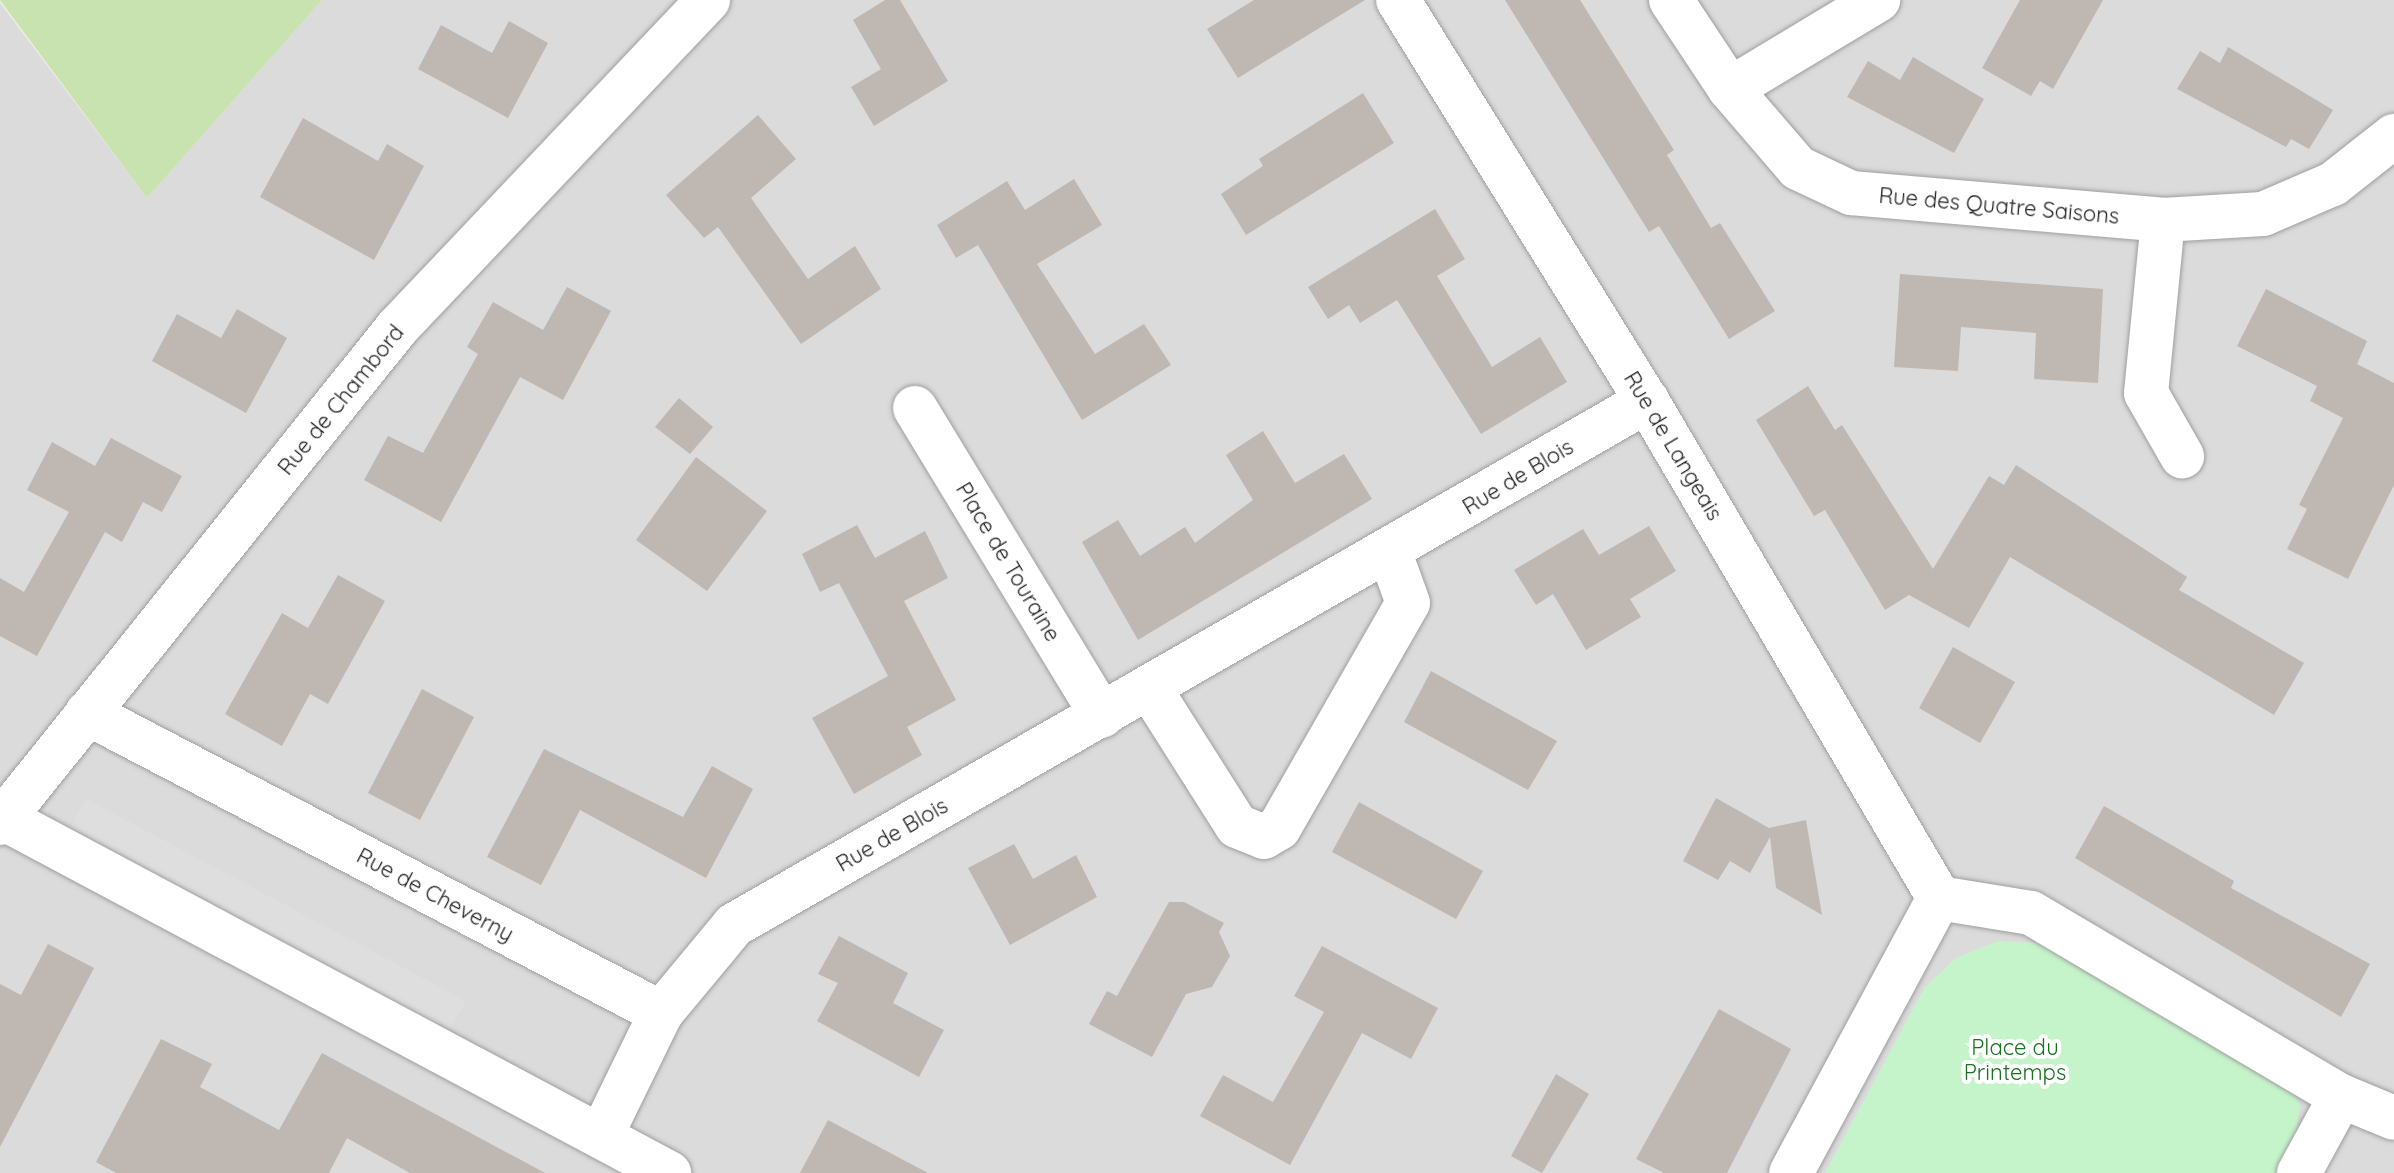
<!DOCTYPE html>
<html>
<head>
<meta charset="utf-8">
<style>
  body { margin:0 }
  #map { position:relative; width:2394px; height:1173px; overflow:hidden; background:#eeebe5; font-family:Quicksand,sans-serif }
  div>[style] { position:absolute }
  .residential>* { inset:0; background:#dcdbdb }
  .grass>* { inset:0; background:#c8e3af }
  .park>* { inset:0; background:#c6f4ca }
  .parking>* { inset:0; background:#dedede }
  .building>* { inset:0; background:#beb7b2 }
  .roads { filter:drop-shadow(0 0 2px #9f9f9f) drop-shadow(0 0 2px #9f9f9f) }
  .minor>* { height:44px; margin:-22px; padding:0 22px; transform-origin:22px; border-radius:22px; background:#fff }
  span { translate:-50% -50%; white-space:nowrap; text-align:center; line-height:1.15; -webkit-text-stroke:8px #fff; paint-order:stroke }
  .street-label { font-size:22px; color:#1e1e1e }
  .park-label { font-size:22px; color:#16721e }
</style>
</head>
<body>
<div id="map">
  <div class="residential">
    <div style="clip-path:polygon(322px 0,2394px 0,2394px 1173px,0 1173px,0 3px,147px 198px)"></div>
  </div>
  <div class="grass">
    <div style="clip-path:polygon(0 0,322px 0,147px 198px)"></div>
  </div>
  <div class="park">
    <div style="clip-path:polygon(1998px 941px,2038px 943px,2275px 1070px,2300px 1104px,2294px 1144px,2278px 1173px,1825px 1173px,1925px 987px,1956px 958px)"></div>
  </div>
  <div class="parking">
    <div style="clip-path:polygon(86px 799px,466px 1001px,448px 1033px,69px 829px)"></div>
  </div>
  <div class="building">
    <div style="clip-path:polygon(885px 0,900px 0,948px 81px,874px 126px,851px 87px,881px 69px,853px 20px)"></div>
    <div style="clip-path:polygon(1254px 0,1365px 0,1238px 78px,1207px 29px)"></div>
    <div style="clip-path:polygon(1505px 0,1580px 0,1674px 150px,1667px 155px,1711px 228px,1720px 223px,1775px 311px,1729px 339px,1659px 226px,1649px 232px)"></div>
    <div style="clip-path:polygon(2020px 0,2103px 0,2053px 89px,2040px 81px,2031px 96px,1982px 68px)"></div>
    <div style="clip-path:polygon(509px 21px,548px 43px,508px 118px,418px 69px,441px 25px,492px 53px)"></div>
    <div style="clip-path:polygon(2228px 47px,2333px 110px,2309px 149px,2291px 139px,2286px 147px,2177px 89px,2200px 51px,2220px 63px)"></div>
    <div style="clip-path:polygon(1913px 57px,1984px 99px,1954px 153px,1847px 97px,1868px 61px,1900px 80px)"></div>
    <div style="clip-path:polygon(1363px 93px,1394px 143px,1246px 235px,1221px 194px,1263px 166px,1259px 159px)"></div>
    <div style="clip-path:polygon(758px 115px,796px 159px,751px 198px,808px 279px,855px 246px,881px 289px,801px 344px,718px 227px,704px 238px,666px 195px)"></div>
    <div style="clip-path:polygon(303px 118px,378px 161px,387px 144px,424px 166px,374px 260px,260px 197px)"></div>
    <div style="clip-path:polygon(1074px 179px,1102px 225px,1037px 264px,1095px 354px,1144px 324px,1171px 365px,1082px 420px,978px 245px,956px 258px,937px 225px,1007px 181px,1025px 210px)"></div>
    <div style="clip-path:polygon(1435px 209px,1465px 259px,1437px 276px,1492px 367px,1540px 337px,1567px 382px,1481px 434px,1397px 300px,1360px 323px,1349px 305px,1328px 319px,1308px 287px)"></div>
    <div style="clip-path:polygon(1900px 274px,2103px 289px,2098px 383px,2034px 379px,2036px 333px,1961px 327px,1958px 371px,1894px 367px)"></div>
    <div style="clip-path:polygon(567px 287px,611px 311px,563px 400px,520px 377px,441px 522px,364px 480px,388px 436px,423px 453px,478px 354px,467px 347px,493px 302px,543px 330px)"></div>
    <div style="clip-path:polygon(2266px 289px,2367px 341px,2357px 364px,2394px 383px,2394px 485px,2348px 579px,2287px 549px,2307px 509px,2299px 505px,2343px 418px,2310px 401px,2317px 386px,2237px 346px)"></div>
    <div style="clip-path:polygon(237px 309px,287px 338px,246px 413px,152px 361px,177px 314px,221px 338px)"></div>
    <div style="clip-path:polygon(1808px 386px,1835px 430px,1842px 425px,1933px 569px,1989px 476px,2004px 485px,2016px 465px,2187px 577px,2179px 590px,2304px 663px,2274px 715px,2010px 557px,1969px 628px,1909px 595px,1885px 610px,1825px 510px,1814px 516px,1756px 420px)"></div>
    <div style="clip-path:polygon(679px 398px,713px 427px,690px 454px,655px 427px)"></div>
    <div style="clip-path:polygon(1263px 431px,1295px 483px,1344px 454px,1372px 499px,1138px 640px,1082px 542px,1118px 520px,1140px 556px,1185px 527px,1195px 543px,1253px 500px,1226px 455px)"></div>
    <div style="clip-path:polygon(111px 438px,182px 476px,162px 512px,143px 502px,122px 542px,105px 532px,37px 656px,0 636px,0 578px,24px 592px,69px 512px,27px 490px,52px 442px,95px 466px)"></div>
    <div style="clip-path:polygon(696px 457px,767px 511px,707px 591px,636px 540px)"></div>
    <div style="clip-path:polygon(857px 525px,875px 558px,925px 531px,948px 578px,904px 601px,956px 700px,907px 727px,922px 755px,854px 794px,812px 718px,888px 676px,839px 583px,820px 592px,802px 554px)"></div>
    <div style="clip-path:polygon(1649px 526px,1676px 571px,1630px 599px,1641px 617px,1586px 650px,1553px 594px,1536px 605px,1514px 570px,1583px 529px,1599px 555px)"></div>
    <div style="clip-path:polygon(338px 575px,385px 601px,328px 704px,310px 694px,282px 746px,225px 714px,282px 613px,308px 628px)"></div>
    <div style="clip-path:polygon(1953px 647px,2015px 682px,1980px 743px,1919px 708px)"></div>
    <div style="clip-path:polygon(1431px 671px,1557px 741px,1528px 790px,1404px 722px)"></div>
    <div style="clip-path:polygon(422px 689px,474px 717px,420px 820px,368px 793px)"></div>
    <div style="clip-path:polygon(544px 749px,683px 817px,712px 766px,753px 789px,706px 878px,580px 810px,541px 885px,487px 857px)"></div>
    <div style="clip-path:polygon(1716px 798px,1769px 828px,1806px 820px,1822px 915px,1776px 888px,1770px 837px,1750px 873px,1730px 861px,1718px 880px,1683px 861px)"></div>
    <div style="clip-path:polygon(1359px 802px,1483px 871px,1456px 919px,1332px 852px)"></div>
    <div style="clip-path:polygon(2104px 806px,2234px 881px,2231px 888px,2370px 964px,2341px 1017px,2075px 858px)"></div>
    <div style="clip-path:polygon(1014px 844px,1033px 879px,1076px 855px,1097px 897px,1010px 945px,968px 868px)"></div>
    <div style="clip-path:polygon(1169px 902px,1184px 902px,1224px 923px,1219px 932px,1230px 956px,1212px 987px,1186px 994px,1152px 1057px,1089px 1024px,1107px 991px,1117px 996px)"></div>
    <div style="clip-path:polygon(839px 936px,908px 973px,893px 1003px,944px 1030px,919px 1077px,817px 1021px,838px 983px,818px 974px)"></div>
    <div style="clip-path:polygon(48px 944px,94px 968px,0 1147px,0 984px,21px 995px)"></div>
    <div style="clip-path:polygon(1322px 946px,1438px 1008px,1411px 1059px,1362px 1033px,1290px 1165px,1200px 1116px,1223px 1075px,1273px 1102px,1324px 1012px,1294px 996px)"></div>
    <div style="clip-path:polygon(1719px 1009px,1791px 1049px,1727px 1173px,1664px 1173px,1636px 1159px)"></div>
    <div style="clip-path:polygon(161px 1039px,212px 1064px,200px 1087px,279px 1130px,322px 1053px,545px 1173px,410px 1173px,347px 1138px,329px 1173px,116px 1173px,96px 1162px)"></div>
    <div style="clip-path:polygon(1556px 1074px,1589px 1094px,1542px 1173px,1511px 1156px)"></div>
    <div style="clip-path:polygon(828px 1120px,928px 1173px,800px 1173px)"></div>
  </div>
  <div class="roads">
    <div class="minor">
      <div style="left:1398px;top:0;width:472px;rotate:58.2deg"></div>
      <div style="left:1647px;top:401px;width:576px;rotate:59.56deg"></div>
      <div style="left:1671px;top:0;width:107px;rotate:56.5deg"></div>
      <div style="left:1730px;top:89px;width:104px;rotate:49.3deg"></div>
      <div style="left:1798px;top:168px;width:59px;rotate:25.3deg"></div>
      <div style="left:1851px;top:193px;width:313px;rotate:4.9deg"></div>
      <div style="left:2163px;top:220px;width:100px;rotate:-3.4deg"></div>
      <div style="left:2263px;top:214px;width:76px;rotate:-23.2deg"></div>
      <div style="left:2333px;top:184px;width:78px;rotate:-38.2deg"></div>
      <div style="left:1730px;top:89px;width:173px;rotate:-31deg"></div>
      <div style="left:2163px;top:220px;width:174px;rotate:95.6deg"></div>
      <div style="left:2146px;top:393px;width:73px;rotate:60.3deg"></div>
      <div style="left:915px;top:408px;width:360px;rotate:58.7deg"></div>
      <div style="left:1150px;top:689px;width:162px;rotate:57.6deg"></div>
      <div style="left:1237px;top:826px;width:29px;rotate:22deg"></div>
      <div style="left:1264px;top:837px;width:17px;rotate:-31deg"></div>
      <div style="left:1279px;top:828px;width:259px;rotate:-60.2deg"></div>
      <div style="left:1408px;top:603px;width:53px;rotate:-109.8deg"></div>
      <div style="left:87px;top:713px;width:648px;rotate:27.59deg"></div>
      <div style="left:661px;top:1013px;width:137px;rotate:116deg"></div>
      <div style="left:3px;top:818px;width:755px;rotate:28.06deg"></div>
      <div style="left:0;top:823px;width:635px;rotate:-51.27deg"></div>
      <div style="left:397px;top:328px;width:452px;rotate:-46.5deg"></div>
      <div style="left:661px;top:1013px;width:114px;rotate:-50.3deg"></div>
      <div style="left:734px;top:925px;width:1053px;rotate:-29.85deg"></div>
      <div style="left:2341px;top:1096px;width:57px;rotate:22.5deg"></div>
      <div style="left:1791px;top:1173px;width:312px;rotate:-61.7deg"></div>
      <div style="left:1939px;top:898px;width:93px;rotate:9.3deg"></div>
      <div style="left:2031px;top:913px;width:360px;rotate:30.6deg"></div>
      <div style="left:2341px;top:1096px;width:88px;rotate:118.6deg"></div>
    </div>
  </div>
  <div class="street-label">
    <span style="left:1999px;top:206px;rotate:5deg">Rue des Quatre Saisons</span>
    <span style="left:341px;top:400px;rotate:-51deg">Rue de Chambord</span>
    <span style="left:1673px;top:446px;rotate:59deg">Rue de Langeais</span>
    <span style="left:1518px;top:477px;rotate:-31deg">Rue de Blois</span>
    <span style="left:1008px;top:562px;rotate:59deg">Place de Touraine</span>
    <span style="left:892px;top:835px;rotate:-30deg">Rue de Blois</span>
    <span style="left:435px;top:895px;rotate:28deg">Rue de Cheverny</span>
  </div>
  <div class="park-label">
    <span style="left:2015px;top:1060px">Place du<br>Printemps</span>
  </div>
</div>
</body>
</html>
